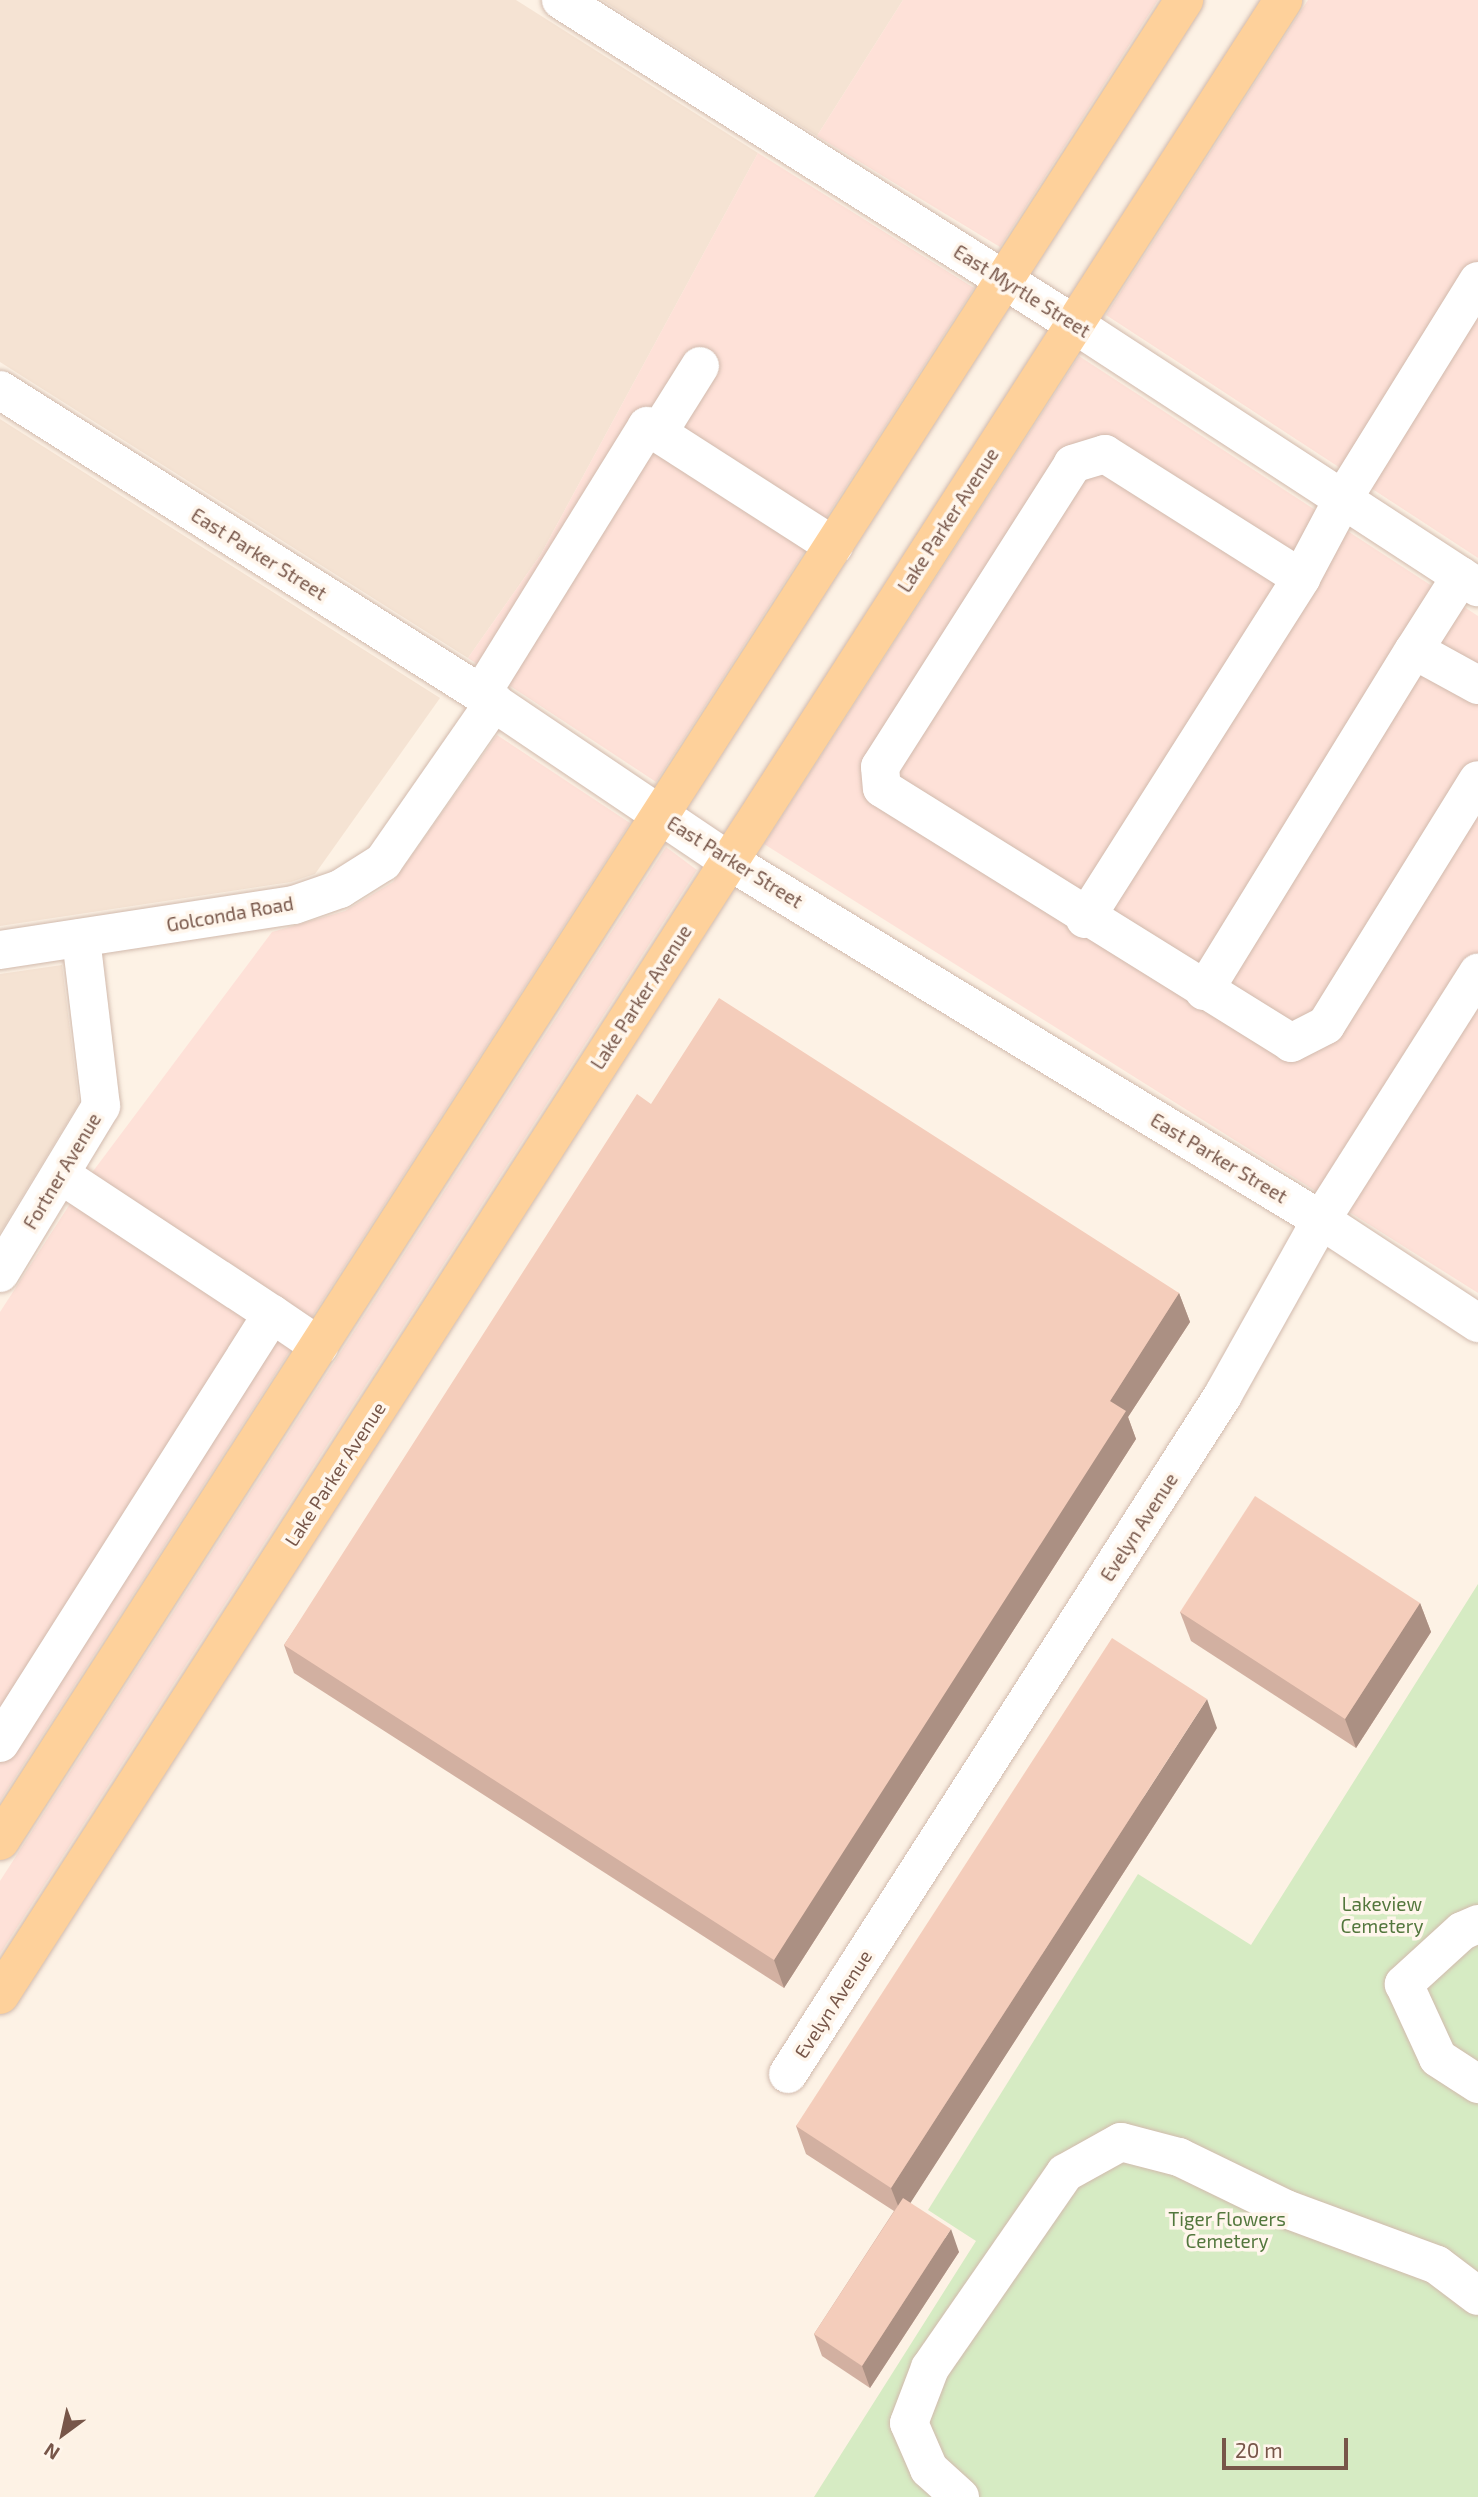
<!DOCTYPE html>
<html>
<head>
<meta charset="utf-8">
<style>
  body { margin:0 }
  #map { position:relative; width:1478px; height:2497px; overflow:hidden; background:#fdf2e5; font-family:"Exo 2",sans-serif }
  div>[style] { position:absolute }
  .residential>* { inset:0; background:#f5e3d3 }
  .commercial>* { inset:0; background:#fee1d8 }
  .green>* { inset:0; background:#d6ebc3 }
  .roads { filter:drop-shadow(0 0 2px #d1baad) drop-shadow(0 0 2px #d1baad) }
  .minor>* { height:38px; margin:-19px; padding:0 19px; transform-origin:19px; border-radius:19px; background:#fff }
  .major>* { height:38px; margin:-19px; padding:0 19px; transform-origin:19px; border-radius:19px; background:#fed19b }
  .wall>* { inset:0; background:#d2b0a1 }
  .shaded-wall>* { inset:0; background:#ab9083 }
  .building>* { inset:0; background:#f4cdbb }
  span { translate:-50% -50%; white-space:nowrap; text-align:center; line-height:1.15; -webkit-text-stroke:7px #fff6ec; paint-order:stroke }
  .street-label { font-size:19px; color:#775649 }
  .park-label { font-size:19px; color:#53773d }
  .north { position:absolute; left:28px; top:2399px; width:70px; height:70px; -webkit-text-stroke:5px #fff6ec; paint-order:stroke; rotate:213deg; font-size:19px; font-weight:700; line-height:28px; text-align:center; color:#775649 }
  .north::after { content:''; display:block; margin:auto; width:24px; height:32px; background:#775649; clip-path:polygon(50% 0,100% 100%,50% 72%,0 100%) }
  .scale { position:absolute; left:1222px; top:2438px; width:126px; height:32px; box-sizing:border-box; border:4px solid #775649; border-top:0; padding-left:9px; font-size:21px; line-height:24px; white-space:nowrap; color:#775649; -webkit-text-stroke:5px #fff6ec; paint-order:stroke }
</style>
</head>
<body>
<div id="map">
  <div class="residential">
    <div style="clip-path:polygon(0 0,516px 0,758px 153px,541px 554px,468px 658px,0 362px)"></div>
    <div style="clip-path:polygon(602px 0,903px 0,817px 136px)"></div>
    <div style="clip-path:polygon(0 419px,440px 698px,315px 874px,291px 882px,0 926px)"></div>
    <div style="clip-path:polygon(62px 965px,79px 1103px,0 1233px,0 974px)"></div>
  </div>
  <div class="commercial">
    <div style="clip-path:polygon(903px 0,1158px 0,1000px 247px,817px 136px)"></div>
    <div style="clip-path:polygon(1308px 0,1478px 0,1478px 558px,1106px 315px)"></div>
    <div style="clip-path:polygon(758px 153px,974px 288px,656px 782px,468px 658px,541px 554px)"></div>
    <div style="clip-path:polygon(1079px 356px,1478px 616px,1478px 1293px,764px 844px)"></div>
    <div style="clip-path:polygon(497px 735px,630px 823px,0 1801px,0 1312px,79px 1190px,272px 932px,345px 911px,393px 882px)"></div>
    <div style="clip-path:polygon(666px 847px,697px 870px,0 1954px,0 1881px)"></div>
  </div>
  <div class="green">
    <div style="clip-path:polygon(1478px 1584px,1478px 2497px,814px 2497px,976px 2241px,928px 2210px,1138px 1874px,1251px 1945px)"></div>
  </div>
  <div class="roads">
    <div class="minor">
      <div style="left:561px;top:0;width:607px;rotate:32.28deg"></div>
      <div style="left:1074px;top:324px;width:482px;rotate:33.1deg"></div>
      <div style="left:1478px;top:281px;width:254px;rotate:121.8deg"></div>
      <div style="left:1344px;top:497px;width:92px;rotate:118deg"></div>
      <div style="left:1301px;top:578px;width:232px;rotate:-147.7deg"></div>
      <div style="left:1105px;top:454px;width:34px;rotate:163deg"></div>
      <div style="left:1073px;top:464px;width:359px;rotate:122.5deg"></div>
      <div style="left:880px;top:767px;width:21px;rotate:85deg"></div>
      <div style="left:882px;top:788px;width:482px;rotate:31.9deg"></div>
      <div style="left:1291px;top:1043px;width:39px;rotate:-27deg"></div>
      <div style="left:1326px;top:1025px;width:288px;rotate:-58.2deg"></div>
      <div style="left:0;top:390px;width:569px;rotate:32.29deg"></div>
      <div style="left:481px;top:694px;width:299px;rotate:34deg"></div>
      <div style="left:729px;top:861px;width:692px;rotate:31.23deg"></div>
      <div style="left:1321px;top:1220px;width:188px;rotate:33.3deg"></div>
      <div style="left:658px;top:433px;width:79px;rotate:-57.9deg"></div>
      <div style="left:1461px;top:576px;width:88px;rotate:122.4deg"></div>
      <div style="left:1414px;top:650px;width:73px;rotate:28.7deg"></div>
      <div style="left:481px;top:694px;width:315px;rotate:-58.2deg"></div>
      <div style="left:647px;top:426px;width:222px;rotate:32.7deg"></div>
      <div style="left:1085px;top:919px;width:404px;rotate:-57.6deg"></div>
      <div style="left:0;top:950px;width:297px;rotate:-8.7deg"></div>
      <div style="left:294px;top:905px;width:49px;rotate:-19.2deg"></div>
      <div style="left:340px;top:889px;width:51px;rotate:-32.1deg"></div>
      <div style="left:383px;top:862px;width:195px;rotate:-55.2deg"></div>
      <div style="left:1204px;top:991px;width:400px;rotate:-58.4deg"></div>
      <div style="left:0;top:1273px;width:195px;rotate:-58.8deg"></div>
      <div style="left:101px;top:1106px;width:169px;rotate:-96.8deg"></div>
      <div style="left:272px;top:1314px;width:57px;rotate:34.2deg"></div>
      <div style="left:0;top:1743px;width:508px;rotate:-57.62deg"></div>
      <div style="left:272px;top:1314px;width:250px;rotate:-146.6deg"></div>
      <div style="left:1478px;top:1924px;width:17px;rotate:156deg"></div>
      <div style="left:1462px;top:1931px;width:79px;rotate:137.6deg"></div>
      <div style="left:1404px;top:1984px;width:81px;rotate:65.3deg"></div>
      <div style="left:1438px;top:2058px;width:48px;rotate:33deg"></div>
      <div style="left:788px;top:2074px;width:806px;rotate:-57.35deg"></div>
      <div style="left:1223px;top:1395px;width:201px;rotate:-60.8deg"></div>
      <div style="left:1321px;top:1220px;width:293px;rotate:-57.6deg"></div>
      <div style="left:960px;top:2497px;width:42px;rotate:-137.9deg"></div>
      <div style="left:929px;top:2469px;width:50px;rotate:-113.5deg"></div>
      <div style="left:909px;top:2423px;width:59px;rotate:-69.1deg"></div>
      <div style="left:930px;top:2368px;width:237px;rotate:-55.3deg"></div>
      <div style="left:1065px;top:2173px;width:64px;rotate:-29deg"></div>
      <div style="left:1121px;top:2142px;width:60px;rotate:14.5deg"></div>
      <div style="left:1179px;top:2157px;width:119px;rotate:25.9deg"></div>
      <div style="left:1286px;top:2209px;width:161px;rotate:20.3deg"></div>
      <div style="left:1437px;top:2265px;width:51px;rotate:37.1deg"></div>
    </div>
    <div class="major">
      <div style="left:0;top:1841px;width:2189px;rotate:-57.25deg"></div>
      <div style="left:0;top:1995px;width:2372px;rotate:-57.25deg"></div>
    </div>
  </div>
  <div class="wall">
    <div style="clip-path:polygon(651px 1104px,1179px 1293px,1190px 1322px,1128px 1417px,1136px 1439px,784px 1988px,294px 1673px,284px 1645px)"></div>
    <div style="clip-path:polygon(1420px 1603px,1431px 1632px,1356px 1748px,1191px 1641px,1180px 1612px)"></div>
    <div style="clip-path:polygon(1217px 1728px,910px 2203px,959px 2252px,870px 2388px,822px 2356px,814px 2334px,894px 2211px,806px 2154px,796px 2126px)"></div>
  </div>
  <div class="shaded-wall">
    <div style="clip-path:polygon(1179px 1293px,1190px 1322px,1128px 1417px,1136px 1439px,784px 1988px,774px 1960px,1110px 1401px)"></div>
    <div style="clip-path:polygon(1420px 1603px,1431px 1632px,1356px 1748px,1345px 1719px)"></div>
    <div style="clip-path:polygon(1207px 1699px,1217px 1728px,902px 2216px,891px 2188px)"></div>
    <div style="clip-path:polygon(951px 2229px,959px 2252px,870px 2388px,862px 2366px)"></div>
  </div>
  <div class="building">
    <div style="clip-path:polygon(719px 998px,1179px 1293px,1110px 1401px,1126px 1411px,774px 1960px,284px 1645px,637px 1094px,651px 1104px)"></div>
    <div style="clip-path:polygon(1255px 1496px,1420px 1603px,1345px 1719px,1180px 1612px)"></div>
    <div style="clip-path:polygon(1112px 1638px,1207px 1699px,891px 2188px,796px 2126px)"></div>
    <div style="clip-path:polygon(903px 2198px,951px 2229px,862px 2366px,814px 2334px)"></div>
  </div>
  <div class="street-label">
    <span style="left:1022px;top:291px;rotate:32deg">East Myrtle Street</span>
    <span style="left:948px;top:520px;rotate:-57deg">Lake Parker Avenue</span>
    <span style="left:259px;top:554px;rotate:32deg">East Parker Street</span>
    <span style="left:735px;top:862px;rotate:32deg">East Parker Street</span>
    <span style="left:230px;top:914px;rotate:-10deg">Golconda Road</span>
    <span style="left:641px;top:997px;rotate:-57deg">Lake Parker Avenue</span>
    <span style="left:1219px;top:1158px;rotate:31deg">East Parker Street</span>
    <span style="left:62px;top:1171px;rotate:-59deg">Fortner Avenue</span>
    <span style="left:335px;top:1474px;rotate:-57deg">Lake Parker Avenue</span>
    <span style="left:1139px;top:1527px;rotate:-57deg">Evelyn Avenue</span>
    <span style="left:833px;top:2004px;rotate:-57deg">Evelyn Avenue</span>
  </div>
  <div class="park-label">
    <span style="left:1382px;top:1915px">Lakeview<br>Cemetery</span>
    <span style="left:1227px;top:2230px">Tiger Flowers<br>Cemetery</span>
  </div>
  <div class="north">N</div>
  <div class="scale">20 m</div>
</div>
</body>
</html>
